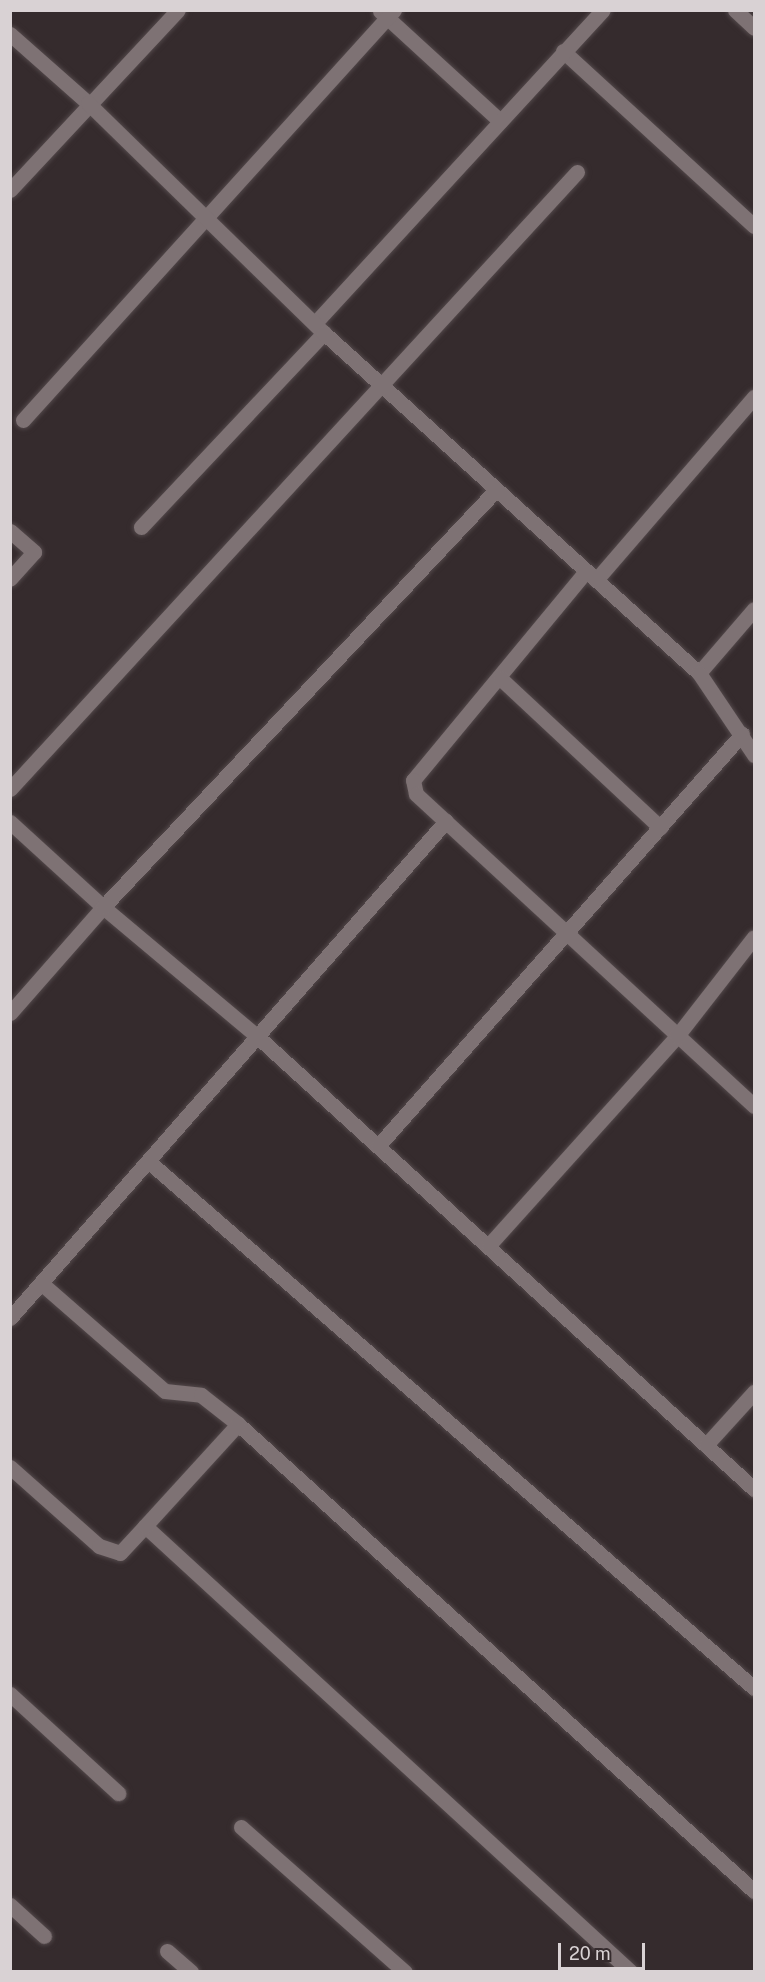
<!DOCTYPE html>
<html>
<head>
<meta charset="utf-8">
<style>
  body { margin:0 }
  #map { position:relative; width:765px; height:1982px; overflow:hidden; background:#352b2d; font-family:"Public Sans",sans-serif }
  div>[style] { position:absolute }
  .roads { filter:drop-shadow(0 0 2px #52484a) drop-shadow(0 0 2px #52484a) }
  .minor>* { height:15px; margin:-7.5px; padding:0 7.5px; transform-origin:7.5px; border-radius:7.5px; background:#7e7274 }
  .tertiary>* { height:15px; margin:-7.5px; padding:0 7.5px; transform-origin:7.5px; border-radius:7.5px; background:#7e7274 }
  span { translate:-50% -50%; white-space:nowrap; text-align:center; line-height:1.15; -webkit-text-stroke:6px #352b2d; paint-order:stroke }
  .frame { position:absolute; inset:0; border:12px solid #d9d2d4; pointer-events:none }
  .scale { position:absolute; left:558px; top:1943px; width:87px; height:27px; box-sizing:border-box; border:3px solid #d9d2d4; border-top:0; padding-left:8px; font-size:18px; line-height:21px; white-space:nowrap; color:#d9d2d4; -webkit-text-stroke:4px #352b2d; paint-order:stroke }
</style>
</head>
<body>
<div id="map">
  <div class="roads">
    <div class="minor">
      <div style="left:735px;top:10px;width:26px;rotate:43deg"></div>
      <div style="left:380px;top:11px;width:163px;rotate:42.5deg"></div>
      <div style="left:563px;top:51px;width:259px;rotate:42.5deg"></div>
      <div style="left:10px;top:190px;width:246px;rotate:-47deg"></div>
      <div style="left:315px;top:323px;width:425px;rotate:-47.4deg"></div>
      <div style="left:23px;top:420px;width:553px;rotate:-47.86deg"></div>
      <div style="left:141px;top:527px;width:267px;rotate:-46.7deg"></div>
      <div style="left:10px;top:531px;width:32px;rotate:41deg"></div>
      <div style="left:34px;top:552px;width:36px;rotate:132deg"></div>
      <div style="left:582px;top:576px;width:265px;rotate:129.6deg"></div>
      <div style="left:413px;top:780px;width:14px;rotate:78deg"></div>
      <div style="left:416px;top:794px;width:460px;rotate:42.7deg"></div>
      <div style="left:596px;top:580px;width:242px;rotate:-49.2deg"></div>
      <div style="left:699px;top:673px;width:84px;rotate:-49.3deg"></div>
      <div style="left:500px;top:678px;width:219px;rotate:43deg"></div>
      <div style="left:10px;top:789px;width:838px;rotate:-47.42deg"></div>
      <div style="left:10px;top:822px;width:126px;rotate:42.4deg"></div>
      <div style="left:103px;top:907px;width:204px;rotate:40deg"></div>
      <div style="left:259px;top:1038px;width:670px;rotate:42.34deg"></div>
      <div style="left:10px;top:1013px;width:141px;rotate:-48.7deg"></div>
      <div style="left:103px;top:907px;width:573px;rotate:-46.7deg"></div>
      <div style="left:378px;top:1146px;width:550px;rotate:-48.54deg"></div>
      <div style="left:148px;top:1161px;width:803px;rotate:41.01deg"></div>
      <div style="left:489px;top:1245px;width:281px;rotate:-48deg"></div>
      <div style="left:677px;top:1036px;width:125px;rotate:-52.1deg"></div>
      <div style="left:41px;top:1283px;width:164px;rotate:41.1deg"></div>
      <div style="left:165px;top:1391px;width:36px;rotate:6deg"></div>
      <div style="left:201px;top:1395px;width:47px;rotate:38.1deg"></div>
      <div style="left:238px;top:1424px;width:696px;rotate:42.15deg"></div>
      <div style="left:10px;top:1318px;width:661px;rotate:-48.74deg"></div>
      <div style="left:706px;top:1445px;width:72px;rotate:-47.8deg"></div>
      <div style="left:10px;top:1467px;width:119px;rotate:41.6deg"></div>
      <div style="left:99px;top:1546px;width:22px;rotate:18deg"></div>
      <div style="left:120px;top:1553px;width:37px;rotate:-47deg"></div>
      <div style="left:145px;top:1526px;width:660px;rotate:42.54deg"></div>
      <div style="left:145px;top:1526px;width:138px;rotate:-47.6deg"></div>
      <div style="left:10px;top:1694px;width:147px;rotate:42.5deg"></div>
      <div style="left:241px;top:1827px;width:219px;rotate:41.5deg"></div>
      <div style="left:10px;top:1905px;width:46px;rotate:42.4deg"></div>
      <div style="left:167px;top:1951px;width:32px;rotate:41deg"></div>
    </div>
    <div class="tertiary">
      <div style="left:10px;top:34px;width:104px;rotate:41.5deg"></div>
      <div style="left:88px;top:103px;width:330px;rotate:44.3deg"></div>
      <div style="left:324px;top:333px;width:506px;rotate:42.2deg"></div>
      <div style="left:699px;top:673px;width:99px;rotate:56.1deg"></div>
    </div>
  </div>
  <div class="frame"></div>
  <div class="scale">20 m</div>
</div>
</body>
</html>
